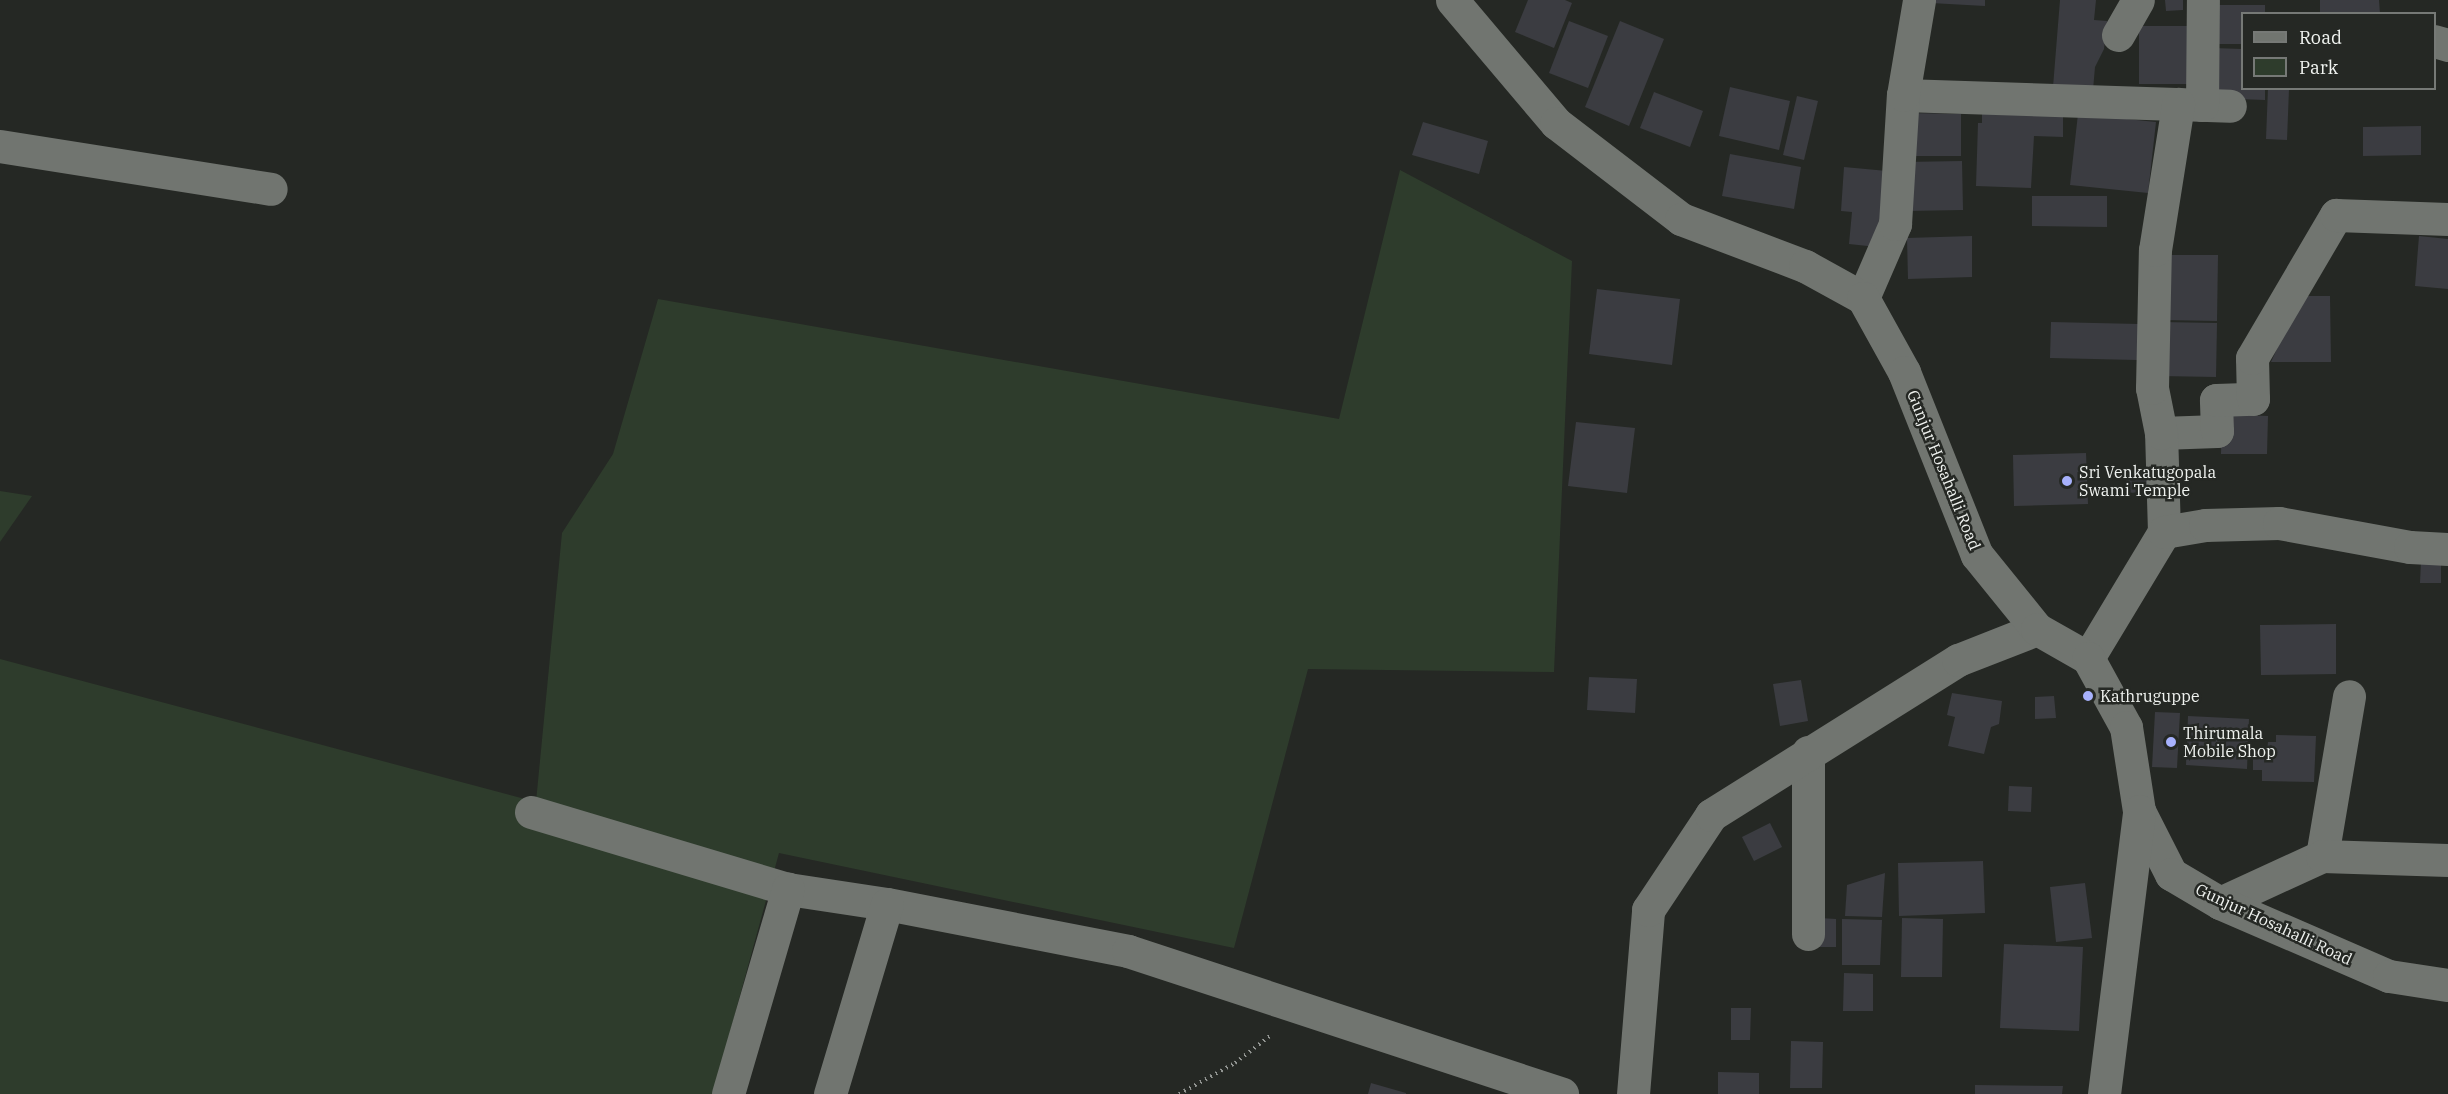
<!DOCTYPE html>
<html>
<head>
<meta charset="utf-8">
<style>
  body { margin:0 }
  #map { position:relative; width:2448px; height:1094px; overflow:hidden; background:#252824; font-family:"IBM Plex Serif",serif }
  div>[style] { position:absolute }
  .green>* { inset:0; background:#2e3c2c }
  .building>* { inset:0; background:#3b3c41 }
  .path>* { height:4px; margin-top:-2px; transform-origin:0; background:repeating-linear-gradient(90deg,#939693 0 1.5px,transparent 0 6px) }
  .street>* { height:33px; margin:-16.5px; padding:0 16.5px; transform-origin:16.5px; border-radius:16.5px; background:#717570 }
  .secondary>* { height:33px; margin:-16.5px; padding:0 16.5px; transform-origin:16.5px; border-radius:16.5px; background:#717570 }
  .dots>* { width:16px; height:16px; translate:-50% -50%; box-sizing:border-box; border:3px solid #252824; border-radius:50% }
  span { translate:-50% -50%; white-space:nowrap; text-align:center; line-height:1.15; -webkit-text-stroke:5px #252824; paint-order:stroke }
  .street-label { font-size:16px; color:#f0f3f0 }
  .poi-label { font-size:16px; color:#f0f3f0 }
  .left { translate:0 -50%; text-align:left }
  .legend { position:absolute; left:2241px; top:12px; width:195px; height:78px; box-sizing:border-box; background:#252824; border:2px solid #767976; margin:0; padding:8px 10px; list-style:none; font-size:18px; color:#f0f3f0 }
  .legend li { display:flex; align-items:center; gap:12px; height:30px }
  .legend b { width:30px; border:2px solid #767976 }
</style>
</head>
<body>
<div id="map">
  <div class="green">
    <div style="clip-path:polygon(1400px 170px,1572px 261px,1554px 672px,1308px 669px,1234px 948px,779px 853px,713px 1094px,0 1094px,0 659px,536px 802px,562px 533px,613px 454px,658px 299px,1339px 419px)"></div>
    <div style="clip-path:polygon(0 491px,32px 496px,0 542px)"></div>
  </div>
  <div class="building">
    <div style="clip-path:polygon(1528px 0,1565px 0,1572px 3px,1554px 48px,1515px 32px)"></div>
    <div style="clip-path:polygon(1931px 0,1985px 0,1985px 6px,1931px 3px)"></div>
    <div style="clip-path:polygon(2060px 0,2096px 0,2094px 20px,2107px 21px,2104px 49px,2095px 67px,2093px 90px,2053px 87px)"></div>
    <div style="clip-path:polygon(2165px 0,2183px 0,2183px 10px,2166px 11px)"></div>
    <div style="clip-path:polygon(2320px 0,2379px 0,2380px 14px,2320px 14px)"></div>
    <div style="clip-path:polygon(2211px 5px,2265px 5px,2265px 14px,2242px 14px,2242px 44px,2212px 44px)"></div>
    <div style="clip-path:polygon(1569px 21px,1608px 36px,1588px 88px,1549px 73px)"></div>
    <div style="clip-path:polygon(1620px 21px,1664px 39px,1629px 126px,1585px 107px)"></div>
    <div style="clip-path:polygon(2139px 26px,2198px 26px,2198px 84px,2139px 84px)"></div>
    <div style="clip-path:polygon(2213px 48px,2242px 49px,2242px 88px,2265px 88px,2265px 100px,2212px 98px)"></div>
    <div style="clip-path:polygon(1730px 87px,1790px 101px,1779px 150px,1719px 136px)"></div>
    <div style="clip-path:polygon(2268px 88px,2289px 89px,2287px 140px,2266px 139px)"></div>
    <div style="clip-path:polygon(1654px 92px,1703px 111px,1690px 147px,1640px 128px)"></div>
    <div style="clip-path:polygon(1797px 96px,1818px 101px,1804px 160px,1783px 155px)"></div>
    <div style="clip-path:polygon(1982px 108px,2063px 111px,2063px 137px,2034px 136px,2031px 188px,1976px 186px,1978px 123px,1982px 123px)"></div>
    <div style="clip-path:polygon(1906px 113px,1961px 114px,1961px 156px,1905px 156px)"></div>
    <div style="clip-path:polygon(2078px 114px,2156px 122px,2148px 193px,2070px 185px)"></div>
    <div style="clip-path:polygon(1423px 122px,1488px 141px,1479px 174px,1412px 155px)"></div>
    <div style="clip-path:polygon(2421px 126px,2421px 155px,2363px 156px,2363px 127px)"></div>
    <div style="clip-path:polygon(1730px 154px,1801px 167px,1794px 209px,1722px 196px)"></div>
    <div style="clip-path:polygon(1962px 161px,1963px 210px,1906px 211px,1905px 162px)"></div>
    <div style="clip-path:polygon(1844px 167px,1887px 171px,1877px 247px,1849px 244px,1852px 212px,1841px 211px)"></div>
    <div style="clip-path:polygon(2032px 196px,2107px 196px,2107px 227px,2032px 226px)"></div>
    <div style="clip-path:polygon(1972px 236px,1972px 277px,1908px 279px,1907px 238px)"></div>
    <div style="clip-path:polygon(2419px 236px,2448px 239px,2448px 289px,2415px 286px)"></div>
    <div style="clip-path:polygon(2164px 255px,2218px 255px,2217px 321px,2163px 320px)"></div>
    <div style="clip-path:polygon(1597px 289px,1680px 299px,1672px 365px,1589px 354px)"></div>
    <div style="clip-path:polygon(2301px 296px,2330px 296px,2331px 362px,2271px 362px)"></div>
    <div style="clip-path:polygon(2051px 322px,2139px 324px,2137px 360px,2050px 358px)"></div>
    <div style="clip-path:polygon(2161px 322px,2217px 323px,2216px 377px,2160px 376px)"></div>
    <div style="clip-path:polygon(2222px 414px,2268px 416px,2267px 454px,2221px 454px)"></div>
    <div style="clip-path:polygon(1576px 422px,1635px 428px,1627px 493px,1568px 486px)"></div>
    <div style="clip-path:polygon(2086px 453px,2088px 504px,2014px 506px,2013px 455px)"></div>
    <div style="clip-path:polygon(2126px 469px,2148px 469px,2149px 492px,2127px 493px)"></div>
    <div style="clip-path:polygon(2421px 561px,2441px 561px,2441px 583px,2420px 583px)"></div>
    <div style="clip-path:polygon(2336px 624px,2336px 674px,2261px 675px,2260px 625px)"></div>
    <div style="clip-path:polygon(1589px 677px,1637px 679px,1635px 713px,1587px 710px)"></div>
    <div style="clip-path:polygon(1801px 680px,1808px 721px,1780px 726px,1773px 684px)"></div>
    <div style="clip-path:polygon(1952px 693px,2002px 701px,1999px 724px,1991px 727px,1984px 754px,1948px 746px,1955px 717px,1947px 715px)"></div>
    <div style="clip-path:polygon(2054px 696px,2056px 718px,2035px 719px,2035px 697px)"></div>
    <div style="clip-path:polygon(2155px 712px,2180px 713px,2177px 768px,2152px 767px)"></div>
    <div style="clip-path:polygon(2188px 716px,2249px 719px,2247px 769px,2186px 765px)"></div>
    <div style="clip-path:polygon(2276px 735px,2316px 736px,2314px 782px,2262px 781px,2262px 770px,2253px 770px,2253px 750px,2267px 751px,2268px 742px,2276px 742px)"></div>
    <div style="clip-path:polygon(2009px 786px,2032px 787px,2031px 812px,2008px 811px)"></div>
    <div style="clip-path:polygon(1770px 823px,1782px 847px,1754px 861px,1742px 837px)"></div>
    <div style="clip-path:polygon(1983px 861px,1985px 913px,1899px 916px,1898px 863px)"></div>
    <div style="clip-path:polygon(1885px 873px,1882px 917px,1845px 916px,1847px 885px)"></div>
    <div style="clip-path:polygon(2085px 883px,2092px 938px,2056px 942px,2050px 887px)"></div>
    <div style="clip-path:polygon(1820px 918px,1836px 919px,1836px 947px,1820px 947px)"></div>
    <div style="clip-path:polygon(1902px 918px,1943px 919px,1942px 977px,1901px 977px)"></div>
    <div style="clip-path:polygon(1842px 919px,1882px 920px,1880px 965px,1842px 965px)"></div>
    <div style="clip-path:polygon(2004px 944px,2083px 947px,2079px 1031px,2000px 1028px)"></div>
    <div style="clip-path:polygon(1844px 973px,1873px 974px,1873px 1011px,1843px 1011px)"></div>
    <div style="clip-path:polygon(1731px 1008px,1751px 1008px,1750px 1040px,1731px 1040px)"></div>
    <div style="clip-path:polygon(1791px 1041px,1823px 1042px,1822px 1088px,1790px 1088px)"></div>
    <div style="clip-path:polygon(1718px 1072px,1759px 1073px,1759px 1094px,1718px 1094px)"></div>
    <div style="clip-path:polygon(1371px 1083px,1406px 1093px,1406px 1094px,1368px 1094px)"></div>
    <div style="clip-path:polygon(1975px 1085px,2063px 1086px,2062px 1094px,1975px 1094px)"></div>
  </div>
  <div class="path">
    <div style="left:1179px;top:1094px;width:64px;rotate:-29deg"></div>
    <div style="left:1235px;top:1063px;width:46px;rotate:-37.9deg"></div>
  </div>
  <div class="street">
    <div style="left:2118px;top:35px;width:40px;rotate:-60.3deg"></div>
    <div style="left:2434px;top:41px;width:15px;rotate:16deg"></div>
    <div style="left:1903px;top:95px;width:327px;rotate:1.9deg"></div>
    <div style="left:2202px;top:105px;width:105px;rotate:-89.5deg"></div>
    <div style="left:0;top:146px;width:274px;rotate:9deg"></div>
    <div style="left:1863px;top:298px;width:81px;rotate:-66.6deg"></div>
    <div style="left:1895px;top:224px;width:129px;rotate:-86.5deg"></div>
    <div style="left:1903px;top:95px;width:96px;rotate:-80.4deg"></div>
    <div style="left:2161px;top:433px;width:56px;rotate:-2deg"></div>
    <div style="left:2217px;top:431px;width:31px;rotate:-92deg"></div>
    <div style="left:2216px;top:400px;width:37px;rotate:-2deg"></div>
    <div style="left:2253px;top:399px;width:41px;rotate:-91.4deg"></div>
    <div style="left:2252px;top:358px;width:166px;rotate:-59.6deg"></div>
    <div style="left:2336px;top:215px;width:112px;rotate:2deg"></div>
    <div style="left:2164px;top:532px;width:99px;rotate:-91.7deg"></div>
    <div style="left:2161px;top:433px;width:46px;rotate:-101.3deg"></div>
    <div style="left:2152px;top:388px;width:138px;rotate:-88.8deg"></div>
    <div style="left:2155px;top:250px;width:148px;rotate:-81deg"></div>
    <div style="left:2088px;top:658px;width:147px;rotate:-58.9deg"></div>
    <div style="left:2164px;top:532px;width:42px;rotate:-9.7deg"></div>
    <div style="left:2205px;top:525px;width:74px;rotate:-1.5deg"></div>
    <div style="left:2279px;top:523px;width:133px;rotate:10.4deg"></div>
    <div style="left:2410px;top:547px;width:38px;rotate:3deg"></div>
    <div style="left:531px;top:812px;width:268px;rotate:16.7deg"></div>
    <div style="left:788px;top:889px;width:100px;rotate:8.6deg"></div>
    <div style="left:887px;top:904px;width:246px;rotate:11deg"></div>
    <div style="left:1128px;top:951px;width:457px;rotate:18.2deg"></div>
    <div style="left:2322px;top:856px;width:162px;rotate:-80.4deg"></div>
    <div style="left:2220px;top:903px;width:112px;rotate:-24.7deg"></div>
    <div style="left:2322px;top:856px;width:126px;rotate:1.8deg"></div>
    <div style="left:1808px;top:934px;width:182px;rotate:-90deg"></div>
    <div style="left:728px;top:1094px;width:214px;rotate:-73.7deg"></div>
    <div style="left:830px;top:1094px;width:198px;rotate:-73.3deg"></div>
    <div style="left:1633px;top:1094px;width:185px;rotate:-85.3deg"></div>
    <div style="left:1648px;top:910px;width:114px;rotate:-56.4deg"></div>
    <div style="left:1711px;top:815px;width:292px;rotate:-32.1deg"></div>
    <div style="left:1958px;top:660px;width:85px;rotate:-21.4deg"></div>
  </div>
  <div class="secondary">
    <div style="left:1452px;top:0;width:161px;rotate:49.8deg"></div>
    <div style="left:1556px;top:123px;width:158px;rotate:37.5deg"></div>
    <div style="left:1681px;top:219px;width:133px;rotate:20.8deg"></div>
    <div style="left:1805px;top:266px;width:66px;rotate:28.9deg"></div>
    <div style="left:1863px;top:298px;width:85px;rotate:61deg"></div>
    <div style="left:1904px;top:372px;width:197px;rotate:68.3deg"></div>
    <div style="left:1977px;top:555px;width:95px;rotate:51deg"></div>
    <div style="left:2037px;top:629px;width:59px;rotate:29.6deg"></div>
    <div style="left:2088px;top:658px;width:79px;rotate:61.2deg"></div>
    <div style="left:2126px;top:727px;width:85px;rotate:81.2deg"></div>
    <div style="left:2139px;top:811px;width:71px;rotate:63.1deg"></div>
    <div style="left:2171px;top:874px;width:57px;rotate:30.6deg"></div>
    <div style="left:2220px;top:903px;width:184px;rotate:23.4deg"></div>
    <div style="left:2389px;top:976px;width:60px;rotate:8.7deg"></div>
    <div style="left:2104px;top:1094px;width:285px;rotate:-82.9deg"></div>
  </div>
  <div class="dots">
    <div style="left:2067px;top:481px;background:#a7b1fc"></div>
    <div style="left:2088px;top:696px;background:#a7b1fc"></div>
    <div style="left:2171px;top:742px;background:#a7b1fc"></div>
  </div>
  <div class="street-label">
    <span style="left:1944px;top:470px;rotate:68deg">Gunjur Hosahalli Road</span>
    <span style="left:2274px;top:924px;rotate:25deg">Gunjur Hosahalli Road</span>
  </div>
  <div class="poi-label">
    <span class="left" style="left:2079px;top:481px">Sri Venkatugopala<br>Swami Temple</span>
    <span class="left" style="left:2100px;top:696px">Kathruguppe</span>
    <span class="left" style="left:2183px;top:742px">Thirumala<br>Mobile Shop</span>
  </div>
  <ul class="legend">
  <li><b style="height:8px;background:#717570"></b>Road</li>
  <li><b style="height:16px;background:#2e3c2c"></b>Park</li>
  </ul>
</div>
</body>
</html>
